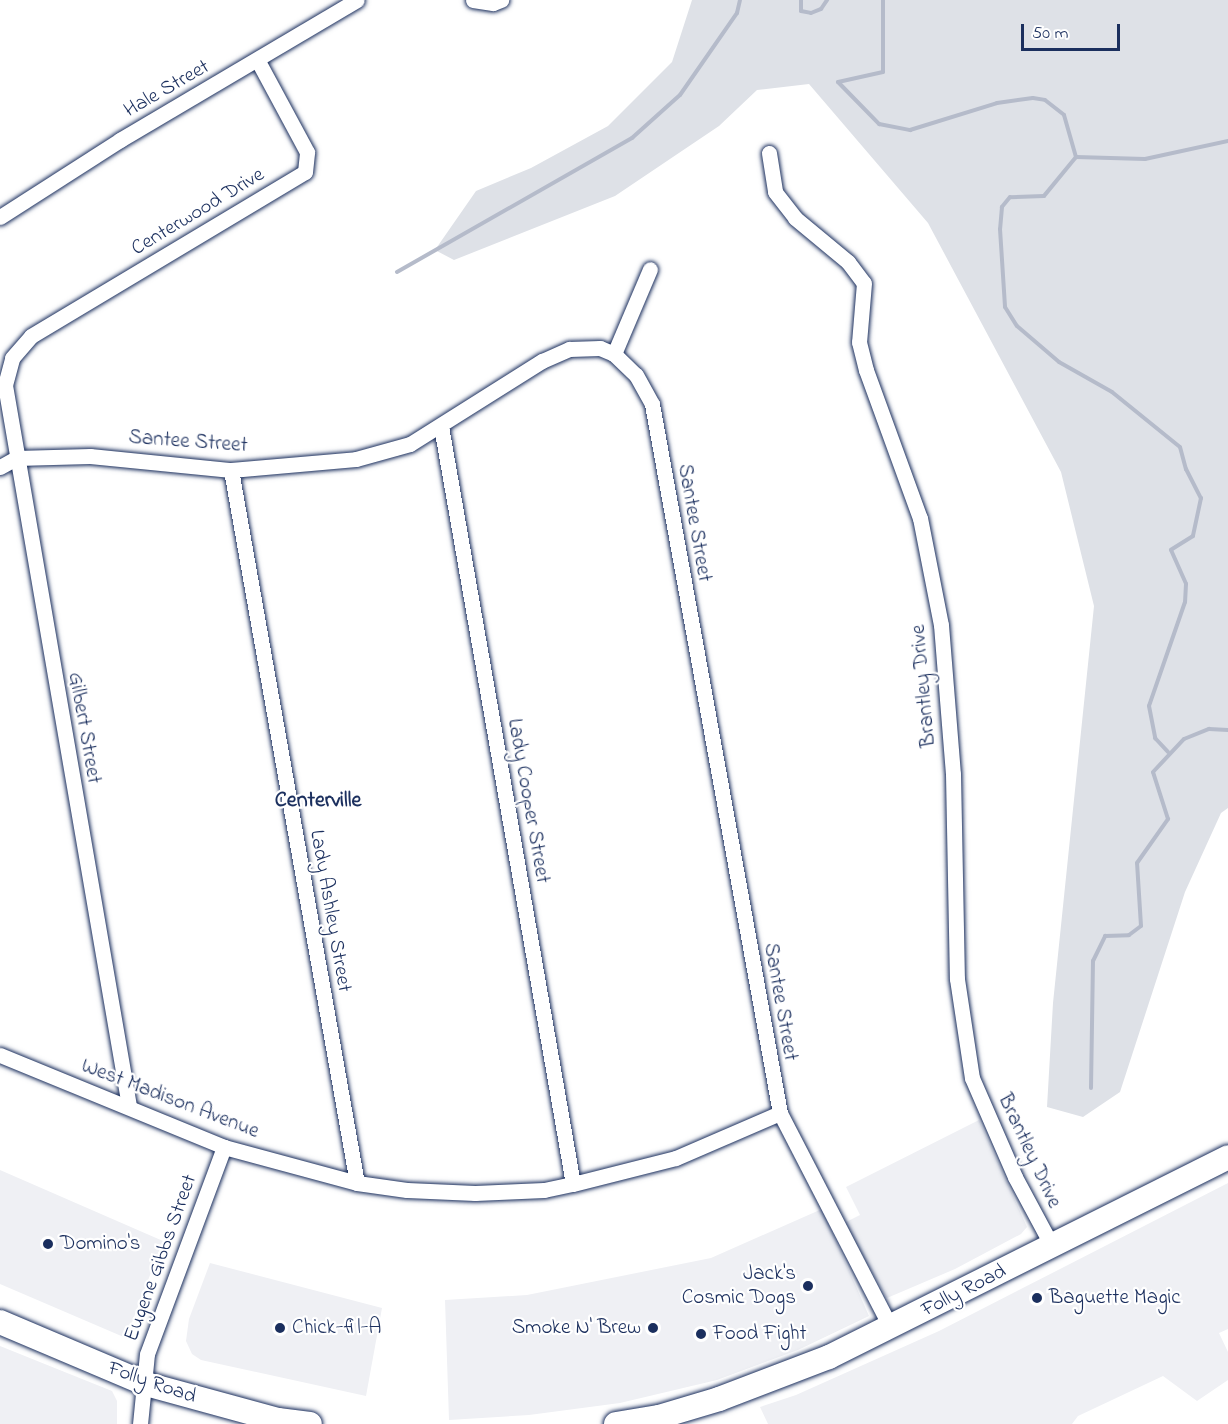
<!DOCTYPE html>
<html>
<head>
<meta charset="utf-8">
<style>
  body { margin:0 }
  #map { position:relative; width:1228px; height:1424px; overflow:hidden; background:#fff; font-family:"Indie Flower",sans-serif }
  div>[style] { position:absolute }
  .built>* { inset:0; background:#eff0f4 }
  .green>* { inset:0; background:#dee1e7 }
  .stream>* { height:4px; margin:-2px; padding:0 2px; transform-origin:2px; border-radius:2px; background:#b5bbca }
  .roads { filter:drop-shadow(0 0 2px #1b2f5e) drop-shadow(0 0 2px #1b2f5e) }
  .street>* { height:15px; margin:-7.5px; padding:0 7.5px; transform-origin:7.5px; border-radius:7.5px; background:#fff }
  .primary>* { height:24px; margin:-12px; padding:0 12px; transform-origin:12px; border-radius:12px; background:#fff }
  .dots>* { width:16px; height:16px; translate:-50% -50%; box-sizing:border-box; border:3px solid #fff; border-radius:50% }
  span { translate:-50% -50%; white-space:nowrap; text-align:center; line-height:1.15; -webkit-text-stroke:4.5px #fff; paint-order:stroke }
  .street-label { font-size:21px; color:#1b2f5e }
  .poi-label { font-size:21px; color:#1b2f5e }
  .left { translate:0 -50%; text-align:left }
  .right { translate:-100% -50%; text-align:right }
  .neighbourhood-label { font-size:22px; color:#1b2f5e; font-weight:700 }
  .scale { position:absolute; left:1021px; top:24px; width:99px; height:27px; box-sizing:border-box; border:3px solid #1b2f5e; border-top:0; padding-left:8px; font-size:18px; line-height:21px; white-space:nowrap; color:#1b2f5e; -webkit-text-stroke:4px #fff; paint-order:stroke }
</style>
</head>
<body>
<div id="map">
  <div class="built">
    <div style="clip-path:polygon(979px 1120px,1027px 1227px,1021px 1234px,955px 1269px,887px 1298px,844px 1223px,860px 1215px,846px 1187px)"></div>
    <div style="clip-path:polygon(0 1170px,163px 1241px,126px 1338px,0 1284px)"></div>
    <div style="clip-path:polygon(1228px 1183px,1228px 1329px,1219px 1333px,1228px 1352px,1228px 1380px,1197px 1401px,1163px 1376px,1078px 1416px,1072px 1424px,768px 1424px,760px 1407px,796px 1395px,939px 1331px)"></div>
    <div style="clip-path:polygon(822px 1209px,869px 1316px,798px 1350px,717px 1380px,620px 1403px,529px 1415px,449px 1420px,445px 1300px,527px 1295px,711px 1258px)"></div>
    <div style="clip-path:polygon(210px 1263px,382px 1308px,366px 1396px,201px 1360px,192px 1354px,186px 1341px,189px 1319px)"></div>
    <div style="clip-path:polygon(0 1346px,112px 1391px,117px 1401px,117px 1424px,0 1424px)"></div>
  </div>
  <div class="green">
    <div style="clip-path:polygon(692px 0,1228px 0,1228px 808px,1221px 813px,1185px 892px,1120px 1092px,1083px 1117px,1047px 1107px,1053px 1003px,1094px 606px,1061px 472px,928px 223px,809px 84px,757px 90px,719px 126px,615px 196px,454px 260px,435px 250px,476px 191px,531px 168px,608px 126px,672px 62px)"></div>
  </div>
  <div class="stream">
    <div style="left:801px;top:0;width:11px;rotate:90deg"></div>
    <div style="left:801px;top:11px;width:10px;rotate:11deg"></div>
    <div style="left:811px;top:13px;width:11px;rotate:-22deg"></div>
    <div style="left:821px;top:9px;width:11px;rotate:-56deg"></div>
    <div style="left:883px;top:0;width:72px;rotate:90deg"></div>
    <div style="left:883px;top:72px;width:46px;rotate:167.5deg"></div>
    <div style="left:838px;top:82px;width:59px;rotate:45.7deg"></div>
    <div style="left:879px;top:124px;width:32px;rotate:11deg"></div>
    <div style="left:910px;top:130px;width:91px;rotate:-17.2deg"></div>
    <div style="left:997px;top:103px;width:36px;rotate:-8deg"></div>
    <div style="left:1033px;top:98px;width:12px;rotate:9deg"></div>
    <div style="left:1045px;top:100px;width:24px;rotate:38deg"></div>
    <div style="left:1064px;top:115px;width:44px;rotate:74.1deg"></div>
    <div style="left:1076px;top:157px;width:50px;rotate:129.4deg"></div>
    <div style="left:1044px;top:196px;width:34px;rotate:178deg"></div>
    <div style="left:1010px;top:197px;width:13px;rotate:129deg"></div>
    <div style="left:1002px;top:207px;width:22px;rotate:95deg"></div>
    <div style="left:1000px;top:229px;width:78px;rotate:86.3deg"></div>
    <div style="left:1005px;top:307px;width:22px;rotate:58deg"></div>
    <div style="left:1017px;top:326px;width:55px;rotate:40.6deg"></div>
    <div style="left:1059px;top:362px;width:61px;rotate:29.5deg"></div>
    <div style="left:1112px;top:392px;width:87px;rotate:39deg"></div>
    <div style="left:1180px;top:447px;width:23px;rotate:75deg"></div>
    <div style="left:1186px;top:469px;width:33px;rotate:63deg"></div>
    <div style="left:1201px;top:498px;width:39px;rotate:102deg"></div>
    <div style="left:1193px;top:536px;width:26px;rotate:148deg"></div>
    <div style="left:1171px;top:550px;width:37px;rotate:66deg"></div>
    <div style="left:1186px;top:584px;width:18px;rotate:93deg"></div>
    <div style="left:1185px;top:602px;width:110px;rotate:109.1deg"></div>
    <div style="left:1149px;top:706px;width:33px;rotate:79deg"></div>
    <div style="left:1155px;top:738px;width:19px;rotate:47deg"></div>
    <div style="left:1076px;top:157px;width:69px;rotate:1.7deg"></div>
    <div style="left:1145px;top:159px;width:85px;rotate:-12.2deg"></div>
    <div style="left:397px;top:272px;width:271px;rotate:-29.7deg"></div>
    <div style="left:632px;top:138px;width:64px;rotate:-41.9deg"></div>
    <div style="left:680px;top:95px;width:100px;rotate:-55.2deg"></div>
    <div style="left:737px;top:13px;width:13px;rotate:-77deg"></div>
    <div style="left:1091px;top:1088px;width:127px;rotate:-89.1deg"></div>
    <div style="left:1093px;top:961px;width:28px;rotate:-64deg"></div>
    <div style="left:1105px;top:936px;width:24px;rotate:-2deg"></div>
    <div style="left:1129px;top:935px;width:15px;rotate:-37deg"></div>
    <div style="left:1141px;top:926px;width:63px;rotate:-93.6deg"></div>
    <div style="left:1137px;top:863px;width:54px;rotate:-54.8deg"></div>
    <div style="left:1168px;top:819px;width:49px;rotate:-107.7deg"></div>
    <div style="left:1153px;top:772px;width:45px;rotate:-46.8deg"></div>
    <div style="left:1184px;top:739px;width:27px;rotate:-22deg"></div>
    <div style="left:1209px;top:729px;width:19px;rotate:3deg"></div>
  </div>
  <div class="roads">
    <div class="street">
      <div style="left:473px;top:0;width:20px;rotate:9deg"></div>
      <div style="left:493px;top:3px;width:9px;rotate:-21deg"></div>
      <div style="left:769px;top:153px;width:39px;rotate:81deg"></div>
      <div style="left:775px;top:192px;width:33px;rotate:52deg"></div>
      <div style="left:795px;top:218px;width:69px;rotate:39.7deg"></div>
      <div style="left:848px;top:262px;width:26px;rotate:53deg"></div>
      <div style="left:864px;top:283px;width:59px;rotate:94.8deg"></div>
      <div style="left:859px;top:342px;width:29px;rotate:76deg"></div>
      <div style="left:866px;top:370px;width:158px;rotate:70deg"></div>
      <div style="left:920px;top:518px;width:109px;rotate:78.9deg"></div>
      <div style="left:941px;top:625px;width:149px;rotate:85.4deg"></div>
      <div style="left:953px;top:774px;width:205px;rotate:88.9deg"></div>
      <div style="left:957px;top:979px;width:100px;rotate:81.4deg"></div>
      <div style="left:972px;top:1078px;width:108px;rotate:66.5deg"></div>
      <div style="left:1015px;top:1177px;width:78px;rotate:61.8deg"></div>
      <div style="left:0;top:217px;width:143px;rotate:-32.7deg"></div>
      <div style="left:120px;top:140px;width:275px;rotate:-30.6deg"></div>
      <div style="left:614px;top:354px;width:92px;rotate:-67deg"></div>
      <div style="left:441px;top:426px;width:769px;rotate:80.12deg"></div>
      <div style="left:0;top:467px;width:18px;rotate:-29deg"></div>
      <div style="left:16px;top:458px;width:74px;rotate:-1.5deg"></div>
      <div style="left:90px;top:456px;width:142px;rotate:5.7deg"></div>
      <div style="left:231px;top:470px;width:125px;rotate:-5deg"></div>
      <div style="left:356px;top:459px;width:56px;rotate:-15.5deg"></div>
      <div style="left:410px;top:444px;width:156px;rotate:-32.2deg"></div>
      <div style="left:542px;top:361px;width:30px;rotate:-24deg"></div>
      <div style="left:569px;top:349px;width:31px;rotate:-2deg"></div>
      <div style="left:600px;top:348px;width:15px;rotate:23deg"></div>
      <div style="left:614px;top:354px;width:30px;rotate:44deg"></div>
      <div style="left:636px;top:375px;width:33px;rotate:61deg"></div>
      <div style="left:652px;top:404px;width:720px;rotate:79.77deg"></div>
      <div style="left:780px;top:1113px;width:242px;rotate:62.7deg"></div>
      <div style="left:231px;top:470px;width:724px;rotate:79.98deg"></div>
      <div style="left:0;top:1055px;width:242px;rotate:22.3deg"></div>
      <div style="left:224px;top:1147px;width:138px;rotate:15.1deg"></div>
      <div style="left:357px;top:1183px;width:50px;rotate:8deg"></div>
      <div style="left:407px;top:1190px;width:68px;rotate:2.5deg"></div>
      <div style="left:475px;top:1193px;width:69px;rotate:-2.5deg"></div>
      <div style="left:544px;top:1190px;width:30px;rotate:-12deg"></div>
      <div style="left:573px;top:1184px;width:106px;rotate:-14.2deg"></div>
      <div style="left:676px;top:1158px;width:113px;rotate:-23.4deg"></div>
      <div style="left:129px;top:1106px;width:732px;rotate:-99.76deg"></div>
      <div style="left:5px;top:385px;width:28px;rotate:-75deg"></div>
      <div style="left:12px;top:358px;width:29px;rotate:-49deg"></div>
      <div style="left:31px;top:336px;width:319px;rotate:-30.9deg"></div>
      <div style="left:305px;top:172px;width:20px;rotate:-84deg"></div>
      <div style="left:307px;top:152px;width:103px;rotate:-118.3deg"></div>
      <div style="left:140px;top:1424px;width:70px;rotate:-84.3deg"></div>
      <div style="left:147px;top:1354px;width:221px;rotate:-69.6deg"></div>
    </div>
    <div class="primary">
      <div style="left:0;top:1322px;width:159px;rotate:23deg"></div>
      <div style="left:146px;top:1384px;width:137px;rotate:15.3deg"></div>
      <div style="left:278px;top:1420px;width:32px;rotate:7deg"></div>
      <div style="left:616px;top:1424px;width:44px;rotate:-9.2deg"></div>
      <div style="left:659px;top:1417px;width:63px;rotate:-16.7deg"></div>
      <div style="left:719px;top:1399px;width:118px;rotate:-20.9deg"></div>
      <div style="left:829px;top:1357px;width:446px;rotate:-26.6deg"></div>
    </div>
  </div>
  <div class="dots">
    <div style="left:48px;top:1244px;background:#1b2f5e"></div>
    <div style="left:808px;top:1286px;background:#1b2f5e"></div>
    <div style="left:1037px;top:1298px;background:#1b2f5e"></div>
    <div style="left:280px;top:1328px;background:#1b2f5e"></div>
    <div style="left:653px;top:1328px;background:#1b2f5e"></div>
    <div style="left:701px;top:1334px;background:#1b2f5e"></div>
  </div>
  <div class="street-label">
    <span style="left:167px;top:89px;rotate:-30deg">Hale Street</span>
    <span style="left:198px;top:212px;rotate:-31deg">Centerwood Drive</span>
    <span style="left:188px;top:442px;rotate:4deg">Santee Street</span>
    <span style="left:694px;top:523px;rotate:80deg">Santee Street</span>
    <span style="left:924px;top:686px;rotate:-95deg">Brantley Drive</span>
    <span style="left:84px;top:728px;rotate:80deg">Gilbert Street</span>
    <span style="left:528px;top:801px;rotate:80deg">Lady Cooper Street</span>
    <span style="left:330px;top:911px;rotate:80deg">Lady Ashley Street</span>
    <span style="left:780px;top:1002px;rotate:80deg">Santee Street</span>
    <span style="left:170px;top:1099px;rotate:21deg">West Madison Avenue</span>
    <span style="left:1029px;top:1151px;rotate:65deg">Brantley Drive</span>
    <span style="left:161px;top:1258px;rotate:-70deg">Eugene Gibbs Street</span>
    <span style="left:964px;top:1291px;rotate:-27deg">Folly Road</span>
    <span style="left:152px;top:1383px;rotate:19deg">Folly Road</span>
  </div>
  <div class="poi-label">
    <span class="left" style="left:60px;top:1244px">Domino's</span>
    <span class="right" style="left:796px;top:1286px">Jack's<br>Cosmic Dogs</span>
    <span class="left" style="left:1049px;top:1298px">Baguette Magic</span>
    <span class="left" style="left:292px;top:1328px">Chick-fil-A</span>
    <span class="right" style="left:641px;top:1328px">Smoke N' Brew</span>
    <span class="left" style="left:713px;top:1334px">Food Fight</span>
  </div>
  <div class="neighbourhood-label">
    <span style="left:318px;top:802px">Centerville</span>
  </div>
  <div class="scale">50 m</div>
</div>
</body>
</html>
